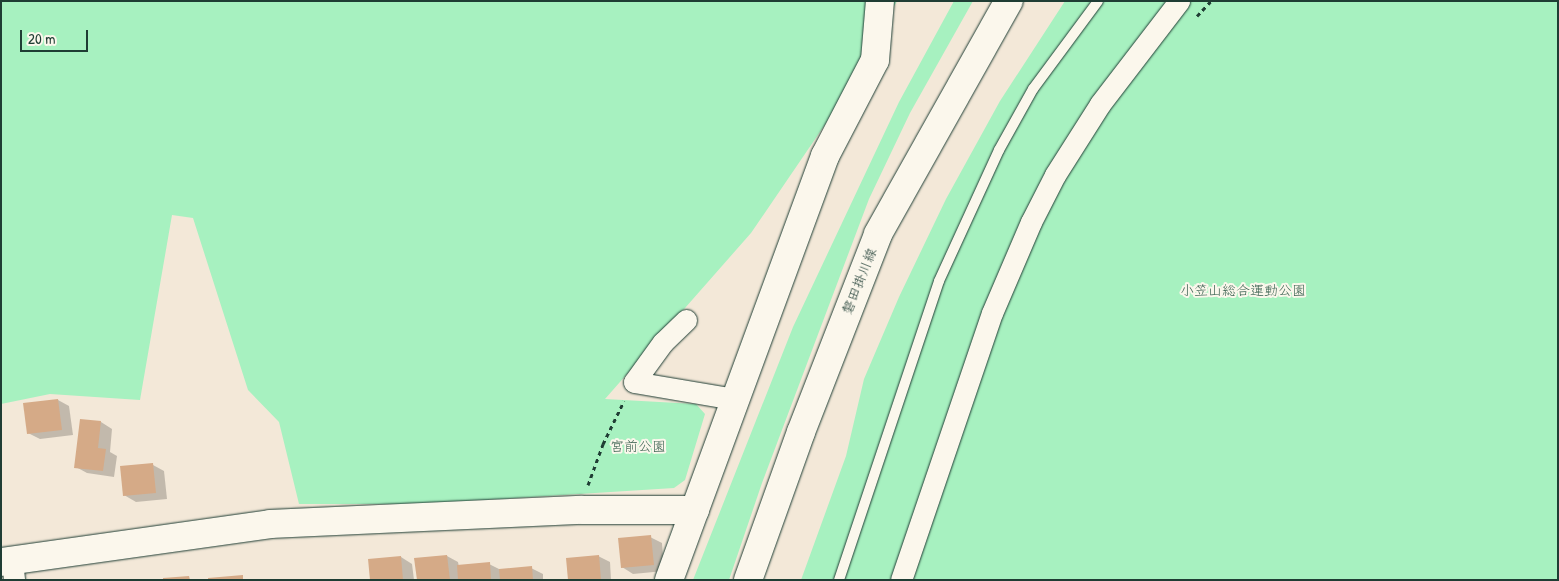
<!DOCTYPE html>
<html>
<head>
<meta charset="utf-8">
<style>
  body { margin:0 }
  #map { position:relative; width:1559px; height:581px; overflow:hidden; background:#f3e8d8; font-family:"Patrick Hand","Klee One",sans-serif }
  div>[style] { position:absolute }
  .green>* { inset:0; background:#a7f1c0 }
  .shadow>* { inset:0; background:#0003 }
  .building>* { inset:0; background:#d5aa87 }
  .path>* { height:3px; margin-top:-1.5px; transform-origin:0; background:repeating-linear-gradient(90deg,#1f3d34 0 4px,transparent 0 8px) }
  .roads { filter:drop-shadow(0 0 1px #1f3d34) drop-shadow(0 0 1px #1f3d34) }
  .lane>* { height:10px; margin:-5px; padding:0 5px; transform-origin:5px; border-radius:5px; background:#fbf7ec }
  .street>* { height:21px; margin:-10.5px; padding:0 10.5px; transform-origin:10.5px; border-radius:10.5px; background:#fbf7ec }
  .secondary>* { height:28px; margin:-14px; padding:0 14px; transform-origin:14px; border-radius:14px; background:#fbf7ec }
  span { translate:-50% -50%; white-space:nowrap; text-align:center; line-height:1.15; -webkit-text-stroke:4px #fbf7ec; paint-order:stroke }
  .street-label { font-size:14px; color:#1f3d34 }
  .park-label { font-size:14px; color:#3a6150 }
  .frame { position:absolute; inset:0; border:2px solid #1f3d34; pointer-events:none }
  .scale { position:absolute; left:20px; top:30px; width:68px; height:22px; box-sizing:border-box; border:2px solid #1f3d34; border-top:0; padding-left:6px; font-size:15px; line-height:18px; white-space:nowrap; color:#1f3d34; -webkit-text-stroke:4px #fbf7ec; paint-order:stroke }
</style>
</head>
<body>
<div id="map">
  <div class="green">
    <div style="clip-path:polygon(1px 1px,897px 1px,839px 104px,751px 233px,605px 399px,696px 404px,705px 414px,685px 480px,674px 488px,422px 504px,299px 504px,279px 422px,248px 390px,193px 218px,172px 215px,140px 400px,50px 394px,1px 404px)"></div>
    <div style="clip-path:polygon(954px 1px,973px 1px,910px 113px,869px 199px,762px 483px,729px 580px,693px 580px,793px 327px,899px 102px)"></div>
    <div style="clip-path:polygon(1065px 1px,1558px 1px,1558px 580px,801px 580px,846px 456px,864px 379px,899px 297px,946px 199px,1000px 101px)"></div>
  </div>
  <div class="shadow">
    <div style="clip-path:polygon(58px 400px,69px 406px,73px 435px,40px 439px,28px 433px)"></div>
    <div style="clip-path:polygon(81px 420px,101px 422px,112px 429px,110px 452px,117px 456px,114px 477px,87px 473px,76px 467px)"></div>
    <div style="clip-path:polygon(153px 465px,164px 471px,167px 499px,136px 502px,124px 495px)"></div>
    <div style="clip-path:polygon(650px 537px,662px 543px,664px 571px,633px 574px,622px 567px)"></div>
    <div style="clip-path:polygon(447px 556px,458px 562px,459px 567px,489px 564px,501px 570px,531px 568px,543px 574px,543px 580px,418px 580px,416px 559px)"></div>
    <div style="clip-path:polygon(598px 556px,610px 562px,611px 580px,569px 580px)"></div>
    <div style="clip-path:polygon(401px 557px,412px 564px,414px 580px,371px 580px)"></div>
  </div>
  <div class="building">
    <div style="clip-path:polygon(58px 399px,62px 430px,27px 434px,23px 403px)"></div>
    <div style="clip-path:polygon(80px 419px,101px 421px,98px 448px,106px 449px,103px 471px,74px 468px)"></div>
    <div style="clip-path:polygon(153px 463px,156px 493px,123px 496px,120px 466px)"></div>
    <div style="clip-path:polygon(651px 535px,654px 565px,621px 568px,618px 538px)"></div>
    <div style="clip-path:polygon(447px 555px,450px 580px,417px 580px,414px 558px)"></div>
    <div style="clip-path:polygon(599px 555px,601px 580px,568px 580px,566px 558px)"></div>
    <div style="clip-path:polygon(401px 556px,403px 580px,370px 580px,368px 559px)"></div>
    <div style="clip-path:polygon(490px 562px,491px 580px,458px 580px,457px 565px)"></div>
    <div style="clip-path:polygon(532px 566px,533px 580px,500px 580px,499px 569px)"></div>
    <div style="clip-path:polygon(243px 575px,243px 580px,208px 580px,208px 578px)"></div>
    <div style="clip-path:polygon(189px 576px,190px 580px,163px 580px,163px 578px)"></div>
  </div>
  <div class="path">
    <div style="left:1197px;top:16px;width:21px;rotate:-47deg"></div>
    <div style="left:588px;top:485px;width:44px;rotate:-69.9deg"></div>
    <div style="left:603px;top:444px;width:48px;rotate:-64deg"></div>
  </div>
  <div class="roads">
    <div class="lane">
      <div style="left:839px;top:580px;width:315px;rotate:-71.5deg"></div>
      <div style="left:939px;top:281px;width:144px;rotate:-65.4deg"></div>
      <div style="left:999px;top:150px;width:70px;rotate:-60.9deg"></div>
      <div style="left:1033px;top:89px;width:109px;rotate:-53.5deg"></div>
    </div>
    <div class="street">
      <div style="left:686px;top:320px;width:32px;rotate:136deg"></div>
      <div style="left:663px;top:342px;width:49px;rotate:125.9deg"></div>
      <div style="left:634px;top:382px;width:101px;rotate:9.6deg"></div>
      <div style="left:12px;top:560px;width:20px;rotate:84deg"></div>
      <div style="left:901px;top:580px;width:282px;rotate:-71.2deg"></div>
      <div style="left:992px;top:313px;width:99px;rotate:-66.8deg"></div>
      <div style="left:1031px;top:222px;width:53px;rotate:-62.9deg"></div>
      <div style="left:1055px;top:175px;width:84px;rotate:-57.6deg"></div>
      <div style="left:1100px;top:104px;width:130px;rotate:-52.5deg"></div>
    </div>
    <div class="secondary">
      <div style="left:1px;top:562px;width:272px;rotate:-8deg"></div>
      <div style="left:270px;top:524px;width:312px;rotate:-2.6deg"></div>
      <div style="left:582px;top:510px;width:113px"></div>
      <div style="left:669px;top:580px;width:452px;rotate:-69.8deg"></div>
      <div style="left:825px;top:156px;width:108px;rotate:-62.5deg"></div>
      <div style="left:875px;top:60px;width:59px;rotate:-85.2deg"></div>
      <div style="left:748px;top:580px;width:157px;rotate:-70.3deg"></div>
      <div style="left:801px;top:432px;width:212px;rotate:-68.7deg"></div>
      <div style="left:878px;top:234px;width:267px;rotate:-60.7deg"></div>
    </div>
  </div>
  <div class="street-label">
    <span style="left:859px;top:281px;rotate:-68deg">磐田掛川線</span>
  </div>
  <div class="park-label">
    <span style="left:1243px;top:290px">小笠山総合運動公園</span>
    <span style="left:638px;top:446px">宮前公園</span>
  </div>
  <div class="frame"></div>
  <div class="scale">20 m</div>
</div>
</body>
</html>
